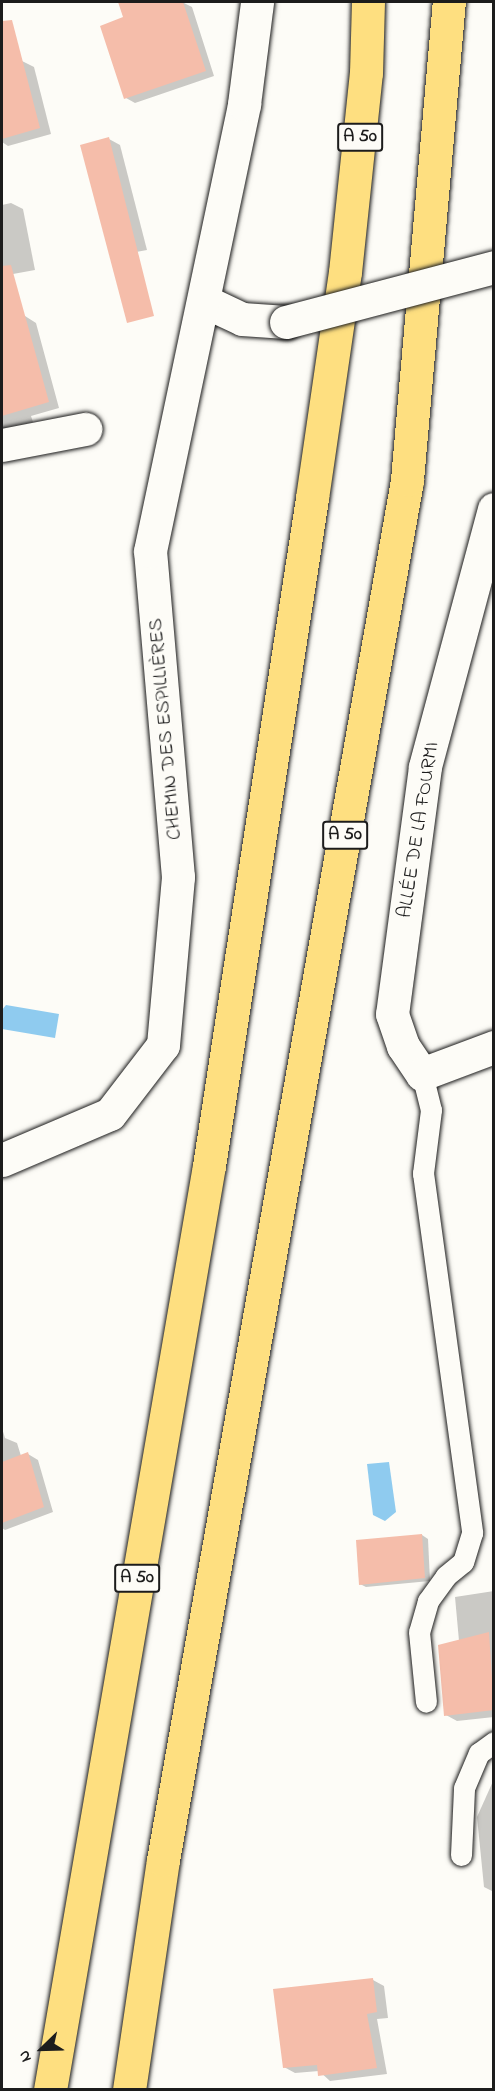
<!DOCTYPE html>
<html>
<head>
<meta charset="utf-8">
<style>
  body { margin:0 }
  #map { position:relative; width:495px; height:2091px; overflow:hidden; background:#fdfcf7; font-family:"Indie Flower",sans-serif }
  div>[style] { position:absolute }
  .water>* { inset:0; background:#8fcbef }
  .shadow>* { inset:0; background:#0003 }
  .building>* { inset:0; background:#f5bdaa }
  .roads { filter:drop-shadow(0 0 2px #1c1c1c) drop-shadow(0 0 2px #1c1c1c) }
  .lane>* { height:21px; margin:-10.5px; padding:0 10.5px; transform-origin:10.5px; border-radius:10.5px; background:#fdfcf7 }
  .street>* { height:33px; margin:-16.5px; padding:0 16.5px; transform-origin:16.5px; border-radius:16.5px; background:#fdfcf7 }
  .secondary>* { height:33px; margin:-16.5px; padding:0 16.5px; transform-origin:16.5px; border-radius:16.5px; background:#fdfcf7 }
  .highway>* { height:33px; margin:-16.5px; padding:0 16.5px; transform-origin:16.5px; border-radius:16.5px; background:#fedf80 }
  .bridges { filter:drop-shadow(0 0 2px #1c1c1c) drop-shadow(0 0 2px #1c1c1c) }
  .secondary-bridge>* { height:33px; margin:-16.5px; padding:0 16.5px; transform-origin:16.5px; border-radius:16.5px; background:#fdfcf7 }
  span { translate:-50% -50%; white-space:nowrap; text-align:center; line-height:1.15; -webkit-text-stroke:6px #fdfcf7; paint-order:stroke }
  .shield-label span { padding:2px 4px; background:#fdfcf7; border:2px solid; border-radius:4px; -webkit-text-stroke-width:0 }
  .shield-label { font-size:18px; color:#1c1c1c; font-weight:700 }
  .street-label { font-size:20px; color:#1c1c1c }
  .frame { position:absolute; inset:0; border:3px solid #1c1c1c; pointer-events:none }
  .north { position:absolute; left:12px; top:2019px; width:60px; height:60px; -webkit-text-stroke:4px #fdfcf7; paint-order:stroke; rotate:247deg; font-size:16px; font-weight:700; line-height:24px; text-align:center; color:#1c1c1c }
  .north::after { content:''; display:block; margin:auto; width:21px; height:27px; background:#1c1c1c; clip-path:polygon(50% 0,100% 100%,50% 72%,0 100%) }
</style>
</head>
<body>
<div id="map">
  <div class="water">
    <div style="clip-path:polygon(6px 1005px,59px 1014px,55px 1038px,2px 1029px,2px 1010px)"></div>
    <div style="clip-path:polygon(389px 1462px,396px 1512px,385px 1521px,373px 1515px,367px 1464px)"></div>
  </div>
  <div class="shadow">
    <div style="clip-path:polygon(119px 2px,182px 2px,192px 7px,214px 76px,135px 103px,126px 98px,124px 18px)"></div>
    <div style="clip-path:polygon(22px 61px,34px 67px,51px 134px,8px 146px,2px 142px,2px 66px)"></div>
    <div style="clip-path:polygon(109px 139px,120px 145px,147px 250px,120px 255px)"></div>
    <div style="clip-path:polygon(11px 203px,23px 209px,35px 270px,2px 276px,2px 205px)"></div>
    <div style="clip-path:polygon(25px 316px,36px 323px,59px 408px,31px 416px,33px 422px,2px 430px,2px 323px)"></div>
    <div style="clip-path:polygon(2px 1428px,5px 1438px,17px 1443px,21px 1456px,28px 1454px,38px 1460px,53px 1512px,5px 1530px,2px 1528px)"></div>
    <div style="clip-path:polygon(422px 1535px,428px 1539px,430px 1581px,366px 1587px,360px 1584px)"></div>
    <div style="clip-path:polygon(494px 1591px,494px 1717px,457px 1721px,446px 1715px,459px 1641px,455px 1597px)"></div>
    <div style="clip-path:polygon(494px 1779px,494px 1892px,484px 1887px,477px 1817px)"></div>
    <div style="clip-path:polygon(373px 1980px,384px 1986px,388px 2018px,377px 2019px,387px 2074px,330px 2081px,319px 2071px,295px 2073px,284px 2067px)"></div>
  </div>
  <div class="building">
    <div style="clip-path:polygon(118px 2px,183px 2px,206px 71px,124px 99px,100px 26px,123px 17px)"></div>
    <div style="clip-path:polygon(12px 20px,40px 128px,2px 139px,2px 21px)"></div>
    <div style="clip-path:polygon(109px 137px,154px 316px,127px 323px,80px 145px)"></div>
    <div style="clip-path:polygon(11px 265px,49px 402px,2px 416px,2px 266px)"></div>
    <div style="clip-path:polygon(28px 1452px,44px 1507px,2px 1523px,2px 1462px)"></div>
    <div style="clip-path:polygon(422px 1534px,425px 1578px,359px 1585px,356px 1540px)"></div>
    <div style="clip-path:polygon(489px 1632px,494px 1710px,444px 1716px,438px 1645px)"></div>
    <div style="clip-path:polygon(373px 1978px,377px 2012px,367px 2014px,377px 2068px,318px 2076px,317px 2065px,283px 2068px,273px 1989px)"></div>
  </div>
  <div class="roads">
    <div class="lane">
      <div style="left:422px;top:1074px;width:37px;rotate:76deg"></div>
      <div style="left:431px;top:1110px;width:64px;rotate:97.2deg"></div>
      <div style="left:423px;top:1173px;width:363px;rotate:82.2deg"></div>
      <div style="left:472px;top:1533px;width:30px;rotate:107deg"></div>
      <div style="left:463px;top:1562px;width:22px;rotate:141deg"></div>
      <div style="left:446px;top:1576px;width:31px;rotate:126deg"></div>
      <div style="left:428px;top:1601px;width:32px;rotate:106deg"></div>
      <div style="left:419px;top:1632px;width:70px;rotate:84.3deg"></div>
      <div style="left:461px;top:1855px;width:67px;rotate:-87.4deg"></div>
      <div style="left:464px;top:1788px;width:38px;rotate:-67deg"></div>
      <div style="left:479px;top:1753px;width:19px;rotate:-36deg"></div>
    </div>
    <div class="street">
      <div style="left:2px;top:445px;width:85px;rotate:-10.9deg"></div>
      <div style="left:494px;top:509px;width:267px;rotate:105deg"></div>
      <div style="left:425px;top:767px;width:249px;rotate:97.6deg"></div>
      <div style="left:392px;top:1014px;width:34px;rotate:71deg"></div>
      <div style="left:403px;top:1046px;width:34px;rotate:56deg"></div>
      <div style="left:422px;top:1074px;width:77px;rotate:-20.6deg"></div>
    </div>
    <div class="secondary">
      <div style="left:204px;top:301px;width:42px;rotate:25.3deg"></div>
      <div style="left:242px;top:319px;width:44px;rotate:3.9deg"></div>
      <div style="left:2px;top:1160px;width:117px;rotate:-23.1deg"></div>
      <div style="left:110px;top:1114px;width:87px;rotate:-52.5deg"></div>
      <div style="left:163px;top:1045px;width:169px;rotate:-84.9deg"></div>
      <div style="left:178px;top:877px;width:327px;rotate:-94.9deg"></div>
      <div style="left:150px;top:551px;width:457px;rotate:-78.1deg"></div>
      <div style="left:244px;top:104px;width:103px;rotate:-82.7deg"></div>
    </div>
    <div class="highway">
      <div style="left:50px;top:2090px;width:938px;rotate:-80.24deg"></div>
      <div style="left:209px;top:1166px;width:676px;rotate:-81.23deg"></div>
      <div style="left:312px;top:498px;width:228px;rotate:-81.7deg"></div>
      <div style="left:345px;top:272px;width:200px;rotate:-84deg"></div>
      <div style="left:366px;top:73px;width:71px;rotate:-88.4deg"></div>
      <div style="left:129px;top:2090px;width:232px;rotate:-81.6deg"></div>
      <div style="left:163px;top:1860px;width:1401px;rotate:-79.97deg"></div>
      <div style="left:407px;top:480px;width:480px;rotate:-85deg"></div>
    </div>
  </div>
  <div class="bridges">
    <div class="secondary-bridge">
      <div style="left:286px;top:322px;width:215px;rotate:-14.8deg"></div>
    </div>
  </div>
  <div class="shield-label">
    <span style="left:360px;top:137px">A 50</span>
    <span style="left:345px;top:835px">A 50</span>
    <span style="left:137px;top:1578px">A 50</span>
  </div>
  <div class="street-label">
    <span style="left:166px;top:729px;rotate:-95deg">CHEMIN DES ESPILLIÈRES</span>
    <span style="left:419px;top:830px;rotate:-81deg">ALLÉE DE LA FOURMI</span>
  </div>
  <div class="frame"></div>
  <div class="north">N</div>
</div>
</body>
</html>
